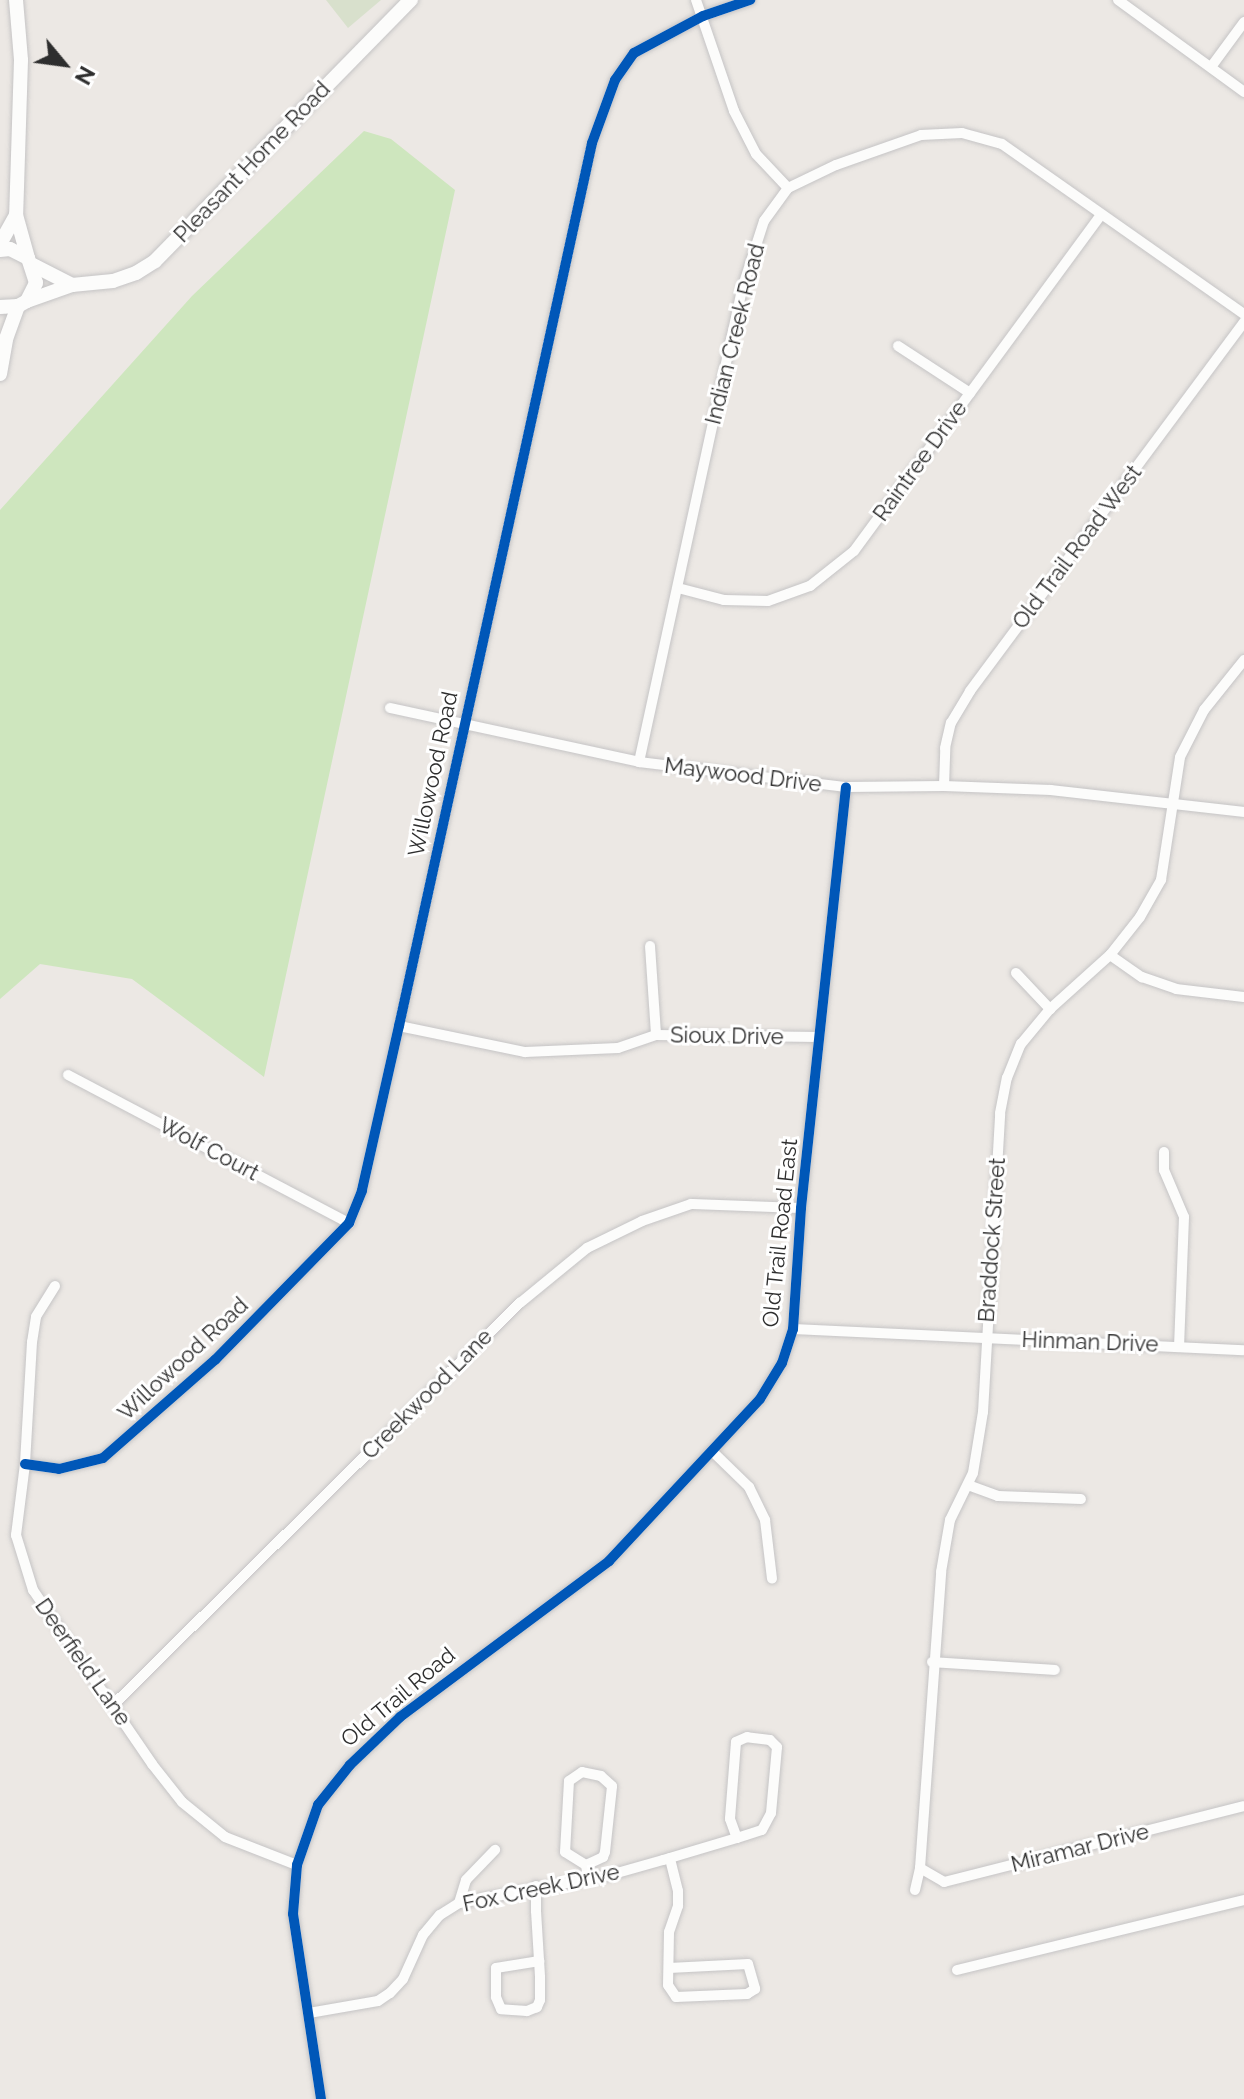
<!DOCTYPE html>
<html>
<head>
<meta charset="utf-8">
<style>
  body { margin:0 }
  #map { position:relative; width:1244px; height:2099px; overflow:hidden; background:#ece8e4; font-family:Raleway,sans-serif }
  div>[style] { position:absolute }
  .green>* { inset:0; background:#cee6be }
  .cemetery>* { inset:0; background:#d8e0cc }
  .roads { filter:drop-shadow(0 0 2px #c5c4c5) drop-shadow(0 0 2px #c5c4c5) }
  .minor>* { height:10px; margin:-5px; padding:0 5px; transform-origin:5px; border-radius:5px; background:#fcfcfb }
  .tertiary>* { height:14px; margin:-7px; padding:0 7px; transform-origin:7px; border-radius:7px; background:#fcfcfb }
  .secondary>* { height:14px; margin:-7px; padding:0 7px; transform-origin:7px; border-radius:7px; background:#fcfcfb }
  .cycleway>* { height:10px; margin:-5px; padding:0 5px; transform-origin:5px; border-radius:5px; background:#0057b8 }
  span { translate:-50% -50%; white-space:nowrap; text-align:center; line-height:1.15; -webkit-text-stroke:6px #fff; paint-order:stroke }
  .street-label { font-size:22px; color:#2e2e2e }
  .north { position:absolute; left:24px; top:24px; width:80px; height:80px; -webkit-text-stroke:6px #fff; paint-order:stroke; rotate:119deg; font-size:22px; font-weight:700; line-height:32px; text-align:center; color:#2e2e2e }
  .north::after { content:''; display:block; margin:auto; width:28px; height:36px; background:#2e2e2e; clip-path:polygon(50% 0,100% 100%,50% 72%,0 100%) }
</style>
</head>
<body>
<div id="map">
  <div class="green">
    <div style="clip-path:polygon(364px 131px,391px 139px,455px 190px,264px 1077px,132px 979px,40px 964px,0 999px,0 510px,192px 296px)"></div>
  </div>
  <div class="cemetery">
    <div style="clip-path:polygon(326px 0,381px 0,348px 28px)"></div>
  </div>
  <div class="roads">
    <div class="minor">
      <div style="left:696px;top:0;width:117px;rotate:71.1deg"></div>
      <div style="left:734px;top:111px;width:48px;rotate:62.9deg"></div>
      <div style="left:756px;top:154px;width:47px;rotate:46.7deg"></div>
      <div style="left:1118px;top:0;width:156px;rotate:36.1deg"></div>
      <div style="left:1211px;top:67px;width:56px;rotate:-53.7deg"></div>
      <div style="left:898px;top:346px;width:86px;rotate:33.1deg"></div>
      <div style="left:678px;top:588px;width:48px;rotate:14.6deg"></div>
      <div style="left:724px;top:600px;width:44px;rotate:1.3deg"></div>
      <div style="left:768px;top:601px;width:45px;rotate:-19.7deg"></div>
      <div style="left:810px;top:586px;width:56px;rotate:-38.5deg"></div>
      <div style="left:854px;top:551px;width:416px;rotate:-53.7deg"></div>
      <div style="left:390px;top:708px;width:255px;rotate:12.2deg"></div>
      <div style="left:639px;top:762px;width:209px;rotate:6.9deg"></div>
      <div style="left:846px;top:787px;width:98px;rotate:-0.6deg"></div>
      <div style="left:944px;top:786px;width:107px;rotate:2.1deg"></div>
      <div style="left:1051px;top:790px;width:194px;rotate:6.5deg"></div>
      <div style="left:639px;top:762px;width:487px;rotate:-77.7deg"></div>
      <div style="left:743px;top:286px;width:68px;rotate:-72.1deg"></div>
      <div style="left:764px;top:221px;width:41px;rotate:-54deg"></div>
      <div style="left:788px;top:188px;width:53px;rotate:-25.6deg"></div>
      <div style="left:836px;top:165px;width:90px;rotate:-19.4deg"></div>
      <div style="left:921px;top:135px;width:41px;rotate:-2.8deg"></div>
      <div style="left:962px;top:133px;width:41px;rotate:15.4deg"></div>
      <div style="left:1002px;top:144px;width:296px;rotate:35.1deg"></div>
      <div style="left:944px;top:786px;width:38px;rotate:-88deg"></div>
      <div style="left:945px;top:748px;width:26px;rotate:-77deg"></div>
      <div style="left:951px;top:723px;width:37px;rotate:-59deg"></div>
      <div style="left:970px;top:691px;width:460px;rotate:-53.4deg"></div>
      <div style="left:650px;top:946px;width:89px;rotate:86.1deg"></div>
      <div style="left:1110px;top:955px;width:39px;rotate:35deg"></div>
      <div style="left:1142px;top:977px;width:36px;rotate:19deg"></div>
      <div style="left:1176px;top:989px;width:68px;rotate:6.7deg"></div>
      <div style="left:1016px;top:973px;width:50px;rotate:46.6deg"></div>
      <div style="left:399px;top:1026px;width:129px;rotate:11.7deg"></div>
      <div style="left:525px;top:1052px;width:93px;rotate:-2.5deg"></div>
      <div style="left:618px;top:1048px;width:40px;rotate:-18.9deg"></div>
      <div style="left:656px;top:1035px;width:163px;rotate:0.7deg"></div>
      <div style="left:68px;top:1075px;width:318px;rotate:27.8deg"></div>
      <div style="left:1164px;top:1152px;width:18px;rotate:90deg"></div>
      <div style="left:1164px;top:1170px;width:51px;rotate:66.9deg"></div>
      <div style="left:1184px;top:1217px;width:129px;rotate:92.2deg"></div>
      <div style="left:55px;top:1286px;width:36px;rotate:122deg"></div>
      <div style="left:36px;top:1317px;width:25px;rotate:99deg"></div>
      <div style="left:32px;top:1342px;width:122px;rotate:93.3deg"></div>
      <div style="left:25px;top:1464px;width:72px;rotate:97.2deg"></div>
      <div style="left:16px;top:1535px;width:58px;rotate:72.8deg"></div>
      <div style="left:33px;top:1590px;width:211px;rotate:55.6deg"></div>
      <div style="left:152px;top:1764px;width:48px;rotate:51.7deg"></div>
      <div style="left:182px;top:1802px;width:55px;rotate:39.1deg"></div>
      <div style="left:225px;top:1837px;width:77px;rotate:21.3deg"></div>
      <div style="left:793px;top:1329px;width:451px;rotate:2.7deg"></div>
      <div style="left:712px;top:1451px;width:52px;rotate:44.2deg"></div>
      <div style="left:749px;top:1487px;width:37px;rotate:64deg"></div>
      <div style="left:765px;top:1520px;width:59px;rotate:83.2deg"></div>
      <div style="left:25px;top:1464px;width:34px;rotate:8deg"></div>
      <div style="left:59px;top:1469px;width:45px;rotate:-14deg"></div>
      <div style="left:103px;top:1458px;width:149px;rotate:-41.2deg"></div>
      <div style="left:215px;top:1360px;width:192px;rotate:-45.6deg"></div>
      <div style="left:349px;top:1223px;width:35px;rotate:-68deg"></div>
      <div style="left:362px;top:1190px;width:168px;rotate:-77.3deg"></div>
      <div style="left:399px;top:1026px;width:904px;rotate:-77.67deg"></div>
      <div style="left:592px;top:143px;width:67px;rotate:-69.9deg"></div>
      <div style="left:615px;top:80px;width:33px;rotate:-55deg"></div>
      <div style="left:634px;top:53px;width:78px;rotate:-28.2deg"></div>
      <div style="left:703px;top:16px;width:50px;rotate:-18.8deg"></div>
      <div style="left:968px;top:1485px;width:32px;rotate:20deg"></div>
      <div style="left:998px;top:1496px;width:83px;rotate:2.1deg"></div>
      <div style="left:932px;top:1662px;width:123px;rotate:3.7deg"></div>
      <div style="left:114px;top:1704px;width:571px;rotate:-44.65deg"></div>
      <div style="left:520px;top:1303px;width:87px;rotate:-39.4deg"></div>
      <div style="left:587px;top:1248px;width:61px;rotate:-26.1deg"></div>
      <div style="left:642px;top:1221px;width:52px;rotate:-19.1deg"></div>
      <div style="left:691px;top:1204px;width:110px;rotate:2.1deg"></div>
      <div style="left:586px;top:1865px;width:19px;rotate:-25deg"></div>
      <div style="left:603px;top:1857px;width:5px;rotate:-68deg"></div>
      <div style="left:605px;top:1852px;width:66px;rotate:-83.9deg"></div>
      <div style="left:612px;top:1786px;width:15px;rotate:-138deg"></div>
      <div style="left:601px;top:1776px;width:19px;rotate:-168deg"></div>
      <div style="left:582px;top:1772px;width:16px;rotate:145deg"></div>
      <div style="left:569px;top:1781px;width:71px;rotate:93.2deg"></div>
      <div style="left:565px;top:1852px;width:25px;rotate:32deg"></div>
      <div style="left:586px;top:1865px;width:13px;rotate:81deg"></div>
      <div style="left:920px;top:1868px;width:28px;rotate:30deg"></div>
      <div style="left:944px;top:1882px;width:309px;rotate:-14.2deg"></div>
      <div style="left:536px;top:1886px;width:25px;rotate:90deg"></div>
      <div style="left:536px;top:1911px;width:66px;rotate:86.5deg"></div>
      <div style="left:540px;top:1977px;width:23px;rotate:90deg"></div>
      <div style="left:540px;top:2000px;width:8px;rotate:113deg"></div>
      <div style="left:537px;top:2007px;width:11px;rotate:158deg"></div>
      <div style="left:527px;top:2011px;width:26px;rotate:-176deg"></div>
      <div style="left:501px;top:2009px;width:13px;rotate:-113deg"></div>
      <div style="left:496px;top:1997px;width:29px;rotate:-90deg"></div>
      <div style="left:496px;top:1968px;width:44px;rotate:-9.2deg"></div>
      <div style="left:915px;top:1890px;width:23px;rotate:-77deg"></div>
      <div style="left:920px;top:1868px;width:297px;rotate:-85.9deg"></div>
      <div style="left:941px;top:1572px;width:53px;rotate:-80.2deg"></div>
      <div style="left:950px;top:1520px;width:52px;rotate:-63.9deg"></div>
      <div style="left:973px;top:1473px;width:62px;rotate:-80.7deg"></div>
      <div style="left:983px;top:1412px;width:299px;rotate:-86.7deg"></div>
      <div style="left:1000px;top:1113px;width:36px;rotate:-79deg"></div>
      <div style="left:1007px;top:1078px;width:37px;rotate:-68deg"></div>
      <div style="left:1021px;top:1044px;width:45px;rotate:-50.4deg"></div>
      <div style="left:1050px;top:1009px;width:81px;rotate:-42deg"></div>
      <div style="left:1110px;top:955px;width:48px;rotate:-51.7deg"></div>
      <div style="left:1140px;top:917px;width:43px;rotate:-60.4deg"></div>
      <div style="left:1161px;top:880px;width:124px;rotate:-81.2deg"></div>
      <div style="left:1180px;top:757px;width:53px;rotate:-62.9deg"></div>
      <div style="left:1204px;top:710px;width:64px;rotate:-51.3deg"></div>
      <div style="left:459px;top:1903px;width:24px;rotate:-73deg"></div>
      <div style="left:466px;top:1880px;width:42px;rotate:-46deg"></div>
      <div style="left:669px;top:1968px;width:79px;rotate:-2.9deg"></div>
      <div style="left:748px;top:1964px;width:26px;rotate:74deg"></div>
      <div style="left:755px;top:1989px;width:9px;rotate:148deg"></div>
      <div style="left:747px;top:1994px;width:71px;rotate:177.6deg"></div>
      <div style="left:676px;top:1997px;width:14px;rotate:-124deg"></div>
      <div style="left:668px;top:1985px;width:53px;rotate:-88.9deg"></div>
      <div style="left:669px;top:1932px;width:28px;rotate:-71deg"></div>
      <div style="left:678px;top:1906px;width:15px;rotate:-90deg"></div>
      <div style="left:678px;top:1891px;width:34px;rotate:-104deg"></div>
      <div style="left:957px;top:1970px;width:295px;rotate:-13.7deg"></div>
      <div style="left:309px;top:2013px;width:70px;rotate:-9.9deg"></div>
      <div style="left:378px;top:2001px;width:14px;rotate:-34deg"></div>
      <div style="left:390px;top:1993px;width:19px;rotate:-47deg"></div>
      <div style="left:403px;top:1979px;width:48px;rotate:-65.6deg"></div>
      <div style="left:423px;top:1935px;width:26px;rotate:-50deg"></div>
      <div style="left:440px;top:1915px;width:22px;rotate:-32deg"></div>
      <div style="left:459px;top:1903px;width:154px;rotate:-10.5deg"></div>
      <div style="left:610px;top:1875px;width:55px;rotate:-15.8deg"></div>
      <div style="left:663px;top:1860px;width:77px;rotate:-16.6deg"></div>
      <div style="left:737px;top:1838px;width:26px;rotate:-18deg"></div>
      <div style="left:762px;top:1830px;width:19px;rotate:-62deg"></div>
      <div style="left:771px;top:1813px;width:66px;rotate:-84.8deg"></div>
      <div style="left:777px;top:1747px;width:10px;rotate:-135deg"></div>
      <div style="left:770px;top:1740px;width:23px;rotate:-173deg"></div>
      <div style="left:747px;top:1737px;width:12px;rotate:156deg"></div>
      <div style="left:736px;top:1742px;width:77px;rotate:94.5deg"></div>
      <div style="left:730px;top:1819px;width:20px;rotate:70deg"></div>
      <div style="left:321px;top:2099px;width:187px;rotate:-98.6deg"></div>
      <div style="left:293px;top:1914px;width:49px;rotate:-85.3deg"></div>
      <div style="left:297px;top:1865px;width:64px;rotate:-70.7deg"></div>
      <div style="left:318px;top:1805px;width:51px;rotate:-51.3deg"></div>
      <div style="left:350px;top:1765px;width:69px;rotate:-43.8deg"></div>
      <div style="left:400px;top:1717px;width:261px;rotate:-36.7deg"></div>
      <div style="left:609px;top:1561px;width:221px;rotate:-47deg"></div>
      <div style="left:760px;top:1399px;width:42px;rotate:-58.6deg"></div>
      <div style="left:782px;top:1363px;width:36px;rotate:-72deg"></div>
      <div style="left:793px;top:1329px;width:121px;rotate:-86.2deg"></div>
      <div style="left:801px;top:1208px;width:423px;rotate:-83.9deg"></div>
    </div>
    <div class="tertiary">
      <div style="left:33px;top:265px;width:44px;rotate:27.1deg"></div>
      <div style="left:27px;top:301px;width:48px;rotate:-19.6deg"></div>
      <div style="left:72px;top:285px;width:41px;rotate:-5.6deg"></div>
      <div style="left:113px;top:281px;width:24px;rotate:-19deg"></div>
      <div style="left:136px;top:273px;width:22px;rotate:-32deg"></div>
      <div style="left:155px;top:261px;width:366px;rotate:-45.6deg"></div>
    </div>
    <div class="secondary">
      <div style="left:16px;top:0;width:60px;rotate:85.2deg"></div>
      <div style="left:21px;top:60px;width:155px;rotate:91.8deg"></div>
      <div style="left:16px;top:215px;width:45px;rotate:74.4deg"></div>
      <div style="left:0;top:244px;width:33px;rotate:-61deg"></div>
      <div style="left:0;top:250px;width:10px;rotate:-6deg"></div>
      <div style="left:10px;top:249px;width:20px;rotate:27deg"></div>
      <div style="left:28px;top:258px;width:26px;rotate:72deg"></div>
      <div style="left:36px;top:283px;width:20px;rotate:117deg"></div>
      <div style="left:27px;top:301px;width:10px;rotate:151deg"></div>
      <div style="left:18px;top:306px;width:18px;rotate:177deg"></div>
      <div style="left:0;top:374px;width:36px;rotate:-80deg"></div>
      <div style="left:6px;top:339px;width:35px;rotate:-70deg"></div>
    </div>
  </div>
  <div class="cycleway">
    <div style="left:25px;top:1464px;width:34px;rotate:8deg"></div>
    <div style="left:59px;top:1469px;width:45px;rotate:-14deg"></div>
    <div style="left:103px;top:1458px;width:149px;rotate:-41.2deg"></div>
    <div style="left:215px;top:1360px;width:192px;rotate:-45.6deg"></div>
    <div style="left:349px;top:1223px;width:35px;rotate:-68deg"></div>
    <div style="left:362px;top:1190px;width:168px;rotate:-77.3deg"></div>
    <div style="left:399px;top:1026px;width:904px;rotate:-77.67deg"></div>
    <div style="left:592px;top:143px;width:67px;rotate:-69.9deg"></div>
    <div style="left:615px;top:80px;width:33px;rotate:-55deg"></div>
    <div style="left:634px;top:53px;width:78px;rotate:-28.2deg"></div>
    <div style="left:703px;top:16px;width:50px;rotate:-18.8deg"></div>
    <div style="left:321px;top:2099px;width:187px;rotate:-98.6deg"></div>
    <div style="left:293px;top:1914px;width:49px;rotate:-85.3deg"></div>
    <div style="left:297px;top:1865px;width:64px;rotate:-70.7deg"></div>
    <div style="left:318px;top:1805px;width:51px;rotate:-51.3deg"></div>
    <div style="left:350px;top:1765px;width:69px;rotate:-43.8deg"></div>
    <div style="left:400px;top:1717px;width:261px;rotate:-36.7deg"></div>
    <div style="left:609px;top:1561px;width:221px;rotate:-47deg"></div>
    <div style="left:760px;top:1399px;width:42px;rotate:-58.6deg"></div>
    <div style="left:782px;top:1363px;width:36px;rotate:-72deg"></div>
    <div style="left:793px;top:1329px;width:121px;rotate:-86.2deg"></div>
    <div style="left:801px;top:1208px;width:423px;rotate:-83.9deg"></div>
  </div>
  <div class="street-label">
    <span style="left:252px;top:162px;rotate:-46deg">Pleasant Home Road</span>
    <span style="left:735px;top:334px;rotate:-76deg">Indian Creek Road</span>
    <span style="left:920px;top:461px;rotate:-54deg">Raintree Drive</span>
    <span style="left:1077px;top:547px;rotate:-53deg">Old Trail Road West</span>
    <span style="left:433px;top:774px;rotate:-78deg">Willowood Road</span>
    <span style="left:743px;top:775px;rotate:7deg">Maywood Drive</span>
    <span style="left:727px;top:1036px;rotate:1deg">Sioux Drive</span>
    <span style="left:209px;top:1149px;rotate:28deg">Wolf Court</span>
    <span style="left:780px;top:1233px;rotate:-84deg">Old Trail Road East</span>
    <span style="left:992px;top:1240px;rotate:-86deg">Braddock Street</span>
    <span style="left:1090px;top:1342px;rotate:2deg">Hinman Drive</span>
    <span style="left:183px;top:1359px;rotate:-43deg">Willowood Road</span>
    <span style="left:427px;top:1394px;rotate:-45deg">Creekwood Lane</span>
    <span style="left:83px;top:1662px;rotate:55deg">Deerfield Lane</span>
    <span style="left:398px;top:1697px;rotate:-40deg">Old Trail Road</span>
    <span style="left:1080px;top:1848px;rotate:-14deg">Miramar Drive</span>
    <span style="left:541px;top:1888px;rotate:-12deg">Fox Creek Drive</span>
  </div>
  <div class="north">N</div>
</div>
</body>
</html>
